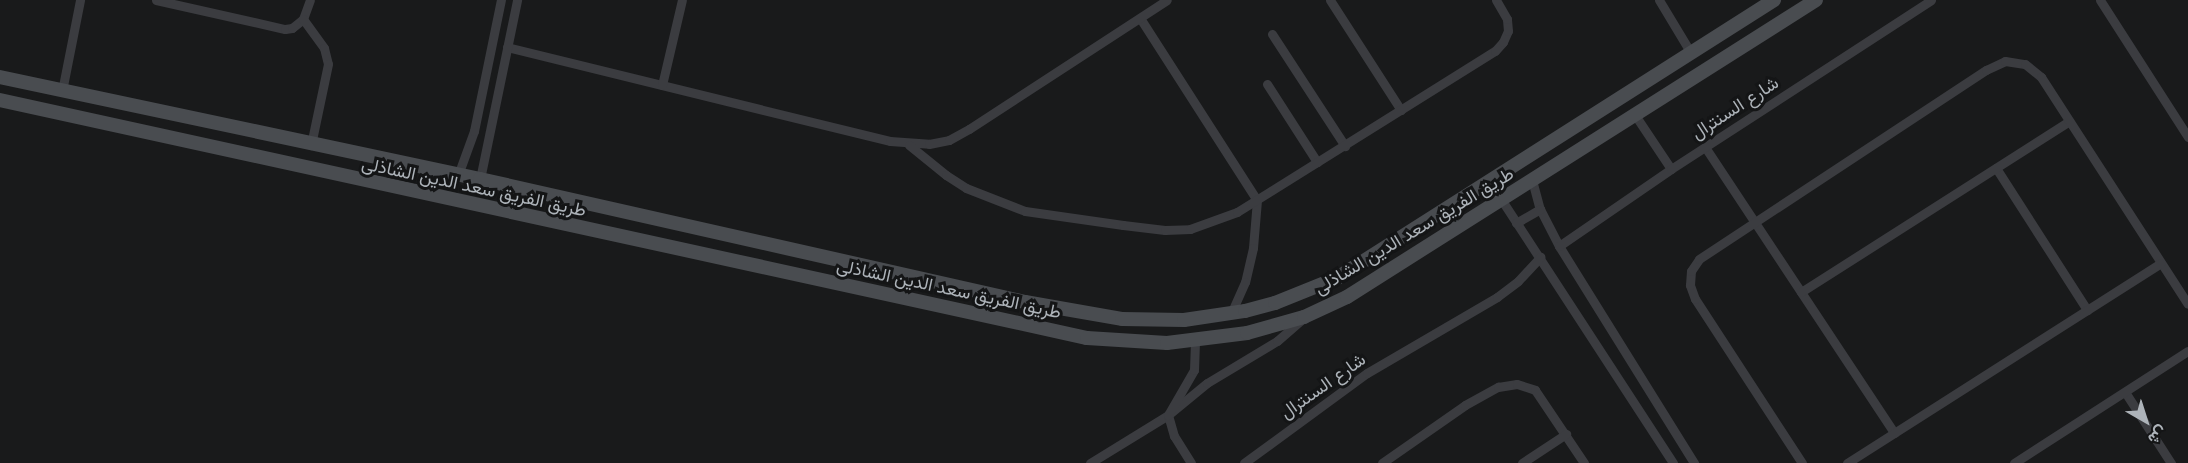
<!DOCTYPE html>
<html>
<head>
<meta charset="utf-8">
<style>
  body { margin:0 }
  #map { position:relative; width:2188px; height:463px; overflow:hidden; background:#191a1b; font-family:"DM Sans",Vazirmatn,sans-serif }
  div>[style] { position:absolute }
  .street>* { height:9px; margin:-4.5px; padding:0 4.5px; transform-origin:4.5px; border-radius:4.5px; background:#3b3c40 }
  .secondary>* { height:14px; margin:-7px; padding:0 7px; transform-origin:7px; border-radius:7px; background:#494c50 }
  span { translate:-50% -50%; white-space:nowrap; text-align:center; line-height:1.15; -webkit-text-stroke:6px #141516; paint-order:stroke }
  .street-label { font-size:18px; color:#adb3b9 }
  .north { position:absolute; left:2116px; top:391px; width:60px; height:60px; -webkit-text-stroke:4px #141516; paint-order:stroke; rotate:141deg; font-size:16px; font-weight:700; line-height:24px; text-align:center; color:#adb3b9 }
  .north::after { content:''; display:block; margin:auto; width:21px; height:27px; background:#adb3b9; clip-path:polygon(50% 0,100% 100%,50% 72%,0 100%) }
</style>
</head>
<body>
<div id="map">
  <div class="street">
    <div style="left:156px;top:0;width:132px;rotate:12.7deg"></div>
    <div style="left:285px;top:29px;width:7px;rotate:-8deg"></div>
    <div style="left:292px;top:28px;width:14px;rotate:-39deg"></div>
    <div style="left:303px;top:19px;width:20px;rotate:-70deg"></div>
    <div style="left:1330px;top:0;width:131px;rotate:57.2deg"></div>
    <div style="left:1659px;top:0;width:62px;rotate:58.9deg"></div>
    <div style="left:2100px;top:0;width:163px;rotate:57.3deg"></div>
    <div style="left:1140px;top:18px;width:216px;rotate:57.3deg"></div>
    <div style="left:1257px;top:200px;width:48px;rotate:94.8deg"></div>
    <div style="left:1253px;top:248px;width:35px;rotate:103deg"></div>
    <div style="left:1245px;top:282px;width:35px;rotate:114deg"></div>
    <div style="left:303px;top:19px;width:36px;rotate:54deg"></div>
    <div style="left:324px;top:48px;width:16px;rotate:76deg"></div>
    <div style="left:328px;top:64px;width:83px;rotate:101.9deg"></div>
    <div style="left:1272px;top:34px;width:134px;rotate:56.9deg"></div>
    <div style="left:507px;top:47px;width:394px;rotate:13.8deg"></div>
    <div style="left:890px;top:141px;width:39px;rotate:4deg"></div>
    <div style="left:929px;top:144px;width:20px;rotate:-11deg"></div>
    <div style="left:949px;top:140px;width:23px;rotate:-29deg"></div>
    <div style="left:969px;top:129px;width:236px;rotate:-33.1deg"></div>
    <div style="left:1267px;top:84px;width:93px;rotate:57.3deg"></div>
    <div style="left:662px;top:85px;width:87px;rotate:-76.8deg"></div>
    <div style="left:62px;top:91px;width:93px;rotate:-78.8deg"></div>
    <div style="left:1635px;top:115px;width:65px;rotate:56.3deg"></div>
    <div style="left:909px;top:145px;width:48px;rotate:39deg"></div>
    <div style="left:946px;top:175px;width:24px;rotate:33deg"></div>
    <div style="left:966px;top:188px;width:63px;rotate:21.3deg"></div>
    <div style="left:1025px;top:211px;width:99px;rotate:8.1deg"></div>
    <div style="left:1123px;top:225px;width:42px;rotate:6.8deg"></div>
    <div style="left:1165px;top:230px;width:25px;rotate:-2deg"></div>
    <div style="left:1190px;top:229px;width:50px;rotate:-19.9deg"></div>
    <div style="left:1237px;top:212px;width:304px;rotate:-32deg"></div>
    <div style="left:1495px;top:51px;width:12px;rotate:-48deg"></div>
    <div style="left:1503px;top:42px;width:12px;rotate:-66deg"></div>
    <div style="left:1508px;top:31px;width:12px;rotate:-95deg"></div>
    <div style="left:1507px;top:19px;width:22px;rotate:-120deg"></div>
    <div style="left:1705px;top:147px;width:343px;rotate:56.5deg"></div>
    <div style="left:1996px;top:168px;width:169px;rotate:57.3deg"></div>
    <div style="left:458px;top:175px;width:47px;rotate:-70deg"></div>
    <div style="left:474px;top:131px;width:134px;rotate:-78.4deg"></div>
    <div style="left:480px;top:179px;width:183px;rotate:-78.3deg"></div>
    <div style="left:1532px;top:180px;width:30px;rotate:75deg"></div>
    <div style="left:1540px;top:209px;width:42px;rotate:62.8deg"></div>
    <div style="left:1559px;top:246px;width:256px;rotate:58.1deg"></div>
    <div style="left:1501px;top:199px;width:315px;rotate:56.9deg"></div>
    <div style="left:1516px;top:223px;width:28px;rotate:-30deg"></div>
    <div style="left:1559px;top:246px;width:136px;rotate:-34.5deg"></div>
    <div style="left:1671px;top:169px;width:310px;rotate:-33deg"></div>
    <div style="left:1801px;top:292px;width:318px;rotate:-32.5deg"></div>
    <div style="left:2125px;top:392px;width:85px;rotate:57.1deg"></div>
    <div style="left:1090px;top:463px;width:92px;rotate:-31.6deg"></div>
    <div style="left:1168px;top:415px;width:50px;rotate:-39.4deg"></div>
    <div style="left:1207px;top:383px;width:82px;rotate:-31deg"></div>
    <div style="left:1277px;top:341px;width:35px;rotate:-41deg"></div>
    <div style="left:1191px;top:463px;width:32px;rotate:-122deg"></div>
    <div style="left:1174px;top:436px;width:22px;rotate:-106deg"></div>
    <div style="left:1168px;top:415px;width:52px;rotate:-60deg"></div>
    <div style="left:1194px;top:370px;width:30px;rotate:-88deg"></div>
    <div style="left:1244px;top:463px;width:152px;rotate:-36.2deg"></div>
    <div style="left:1367px;top:373px;width:151px;rotate:-30.3deg"></div>
    <div style="left:1497px;top:297px;width:26px;rotate:-37deg"></div>
    <div style="left:1518px;top:281px;width:33px;rotate:-47deg"></div>
    <div style="left:1382px;top:463px;width:101px;rotate:-34.9deg"></div>
    <div style="left:1465px;top:405px;width:38px;rotate:-29deg"></div>
    <div style="left:1498px;top:387px;width:19px;rotate:-9deg"></div>
    <div style="left:1517px;top:384px;width:19px;rotate:18deg"></div>
    <div style="left:1535px;top:390px;width:88px;rotate:56.1deg"></div>
    <div style="left:1522px;top:463px;width:53px;rotate:-33.4deg"></div>
    <div style="left:1802px;top:463px;width:196px;rotate:-123.1deg"></div>
    <div style="left:1695px;top:299px;width:15px;rotate:-110deg"></div>
    <div style="left:1690px;top:285px;width:14px;rotate:-86deg"></div>
    <div style="left:1691px;top:271px;width:14px;rotate:-56deg"></div>
    <div style="left:1699px;top:259px;width:344px;rotate:-33.4deg"></div>
    <div style="left:1986px;top:70px;width:21px;rotate:-25deg"></div>
    <div style="left:2005px;top:61px;width:20px;rotate:9deg"></div>
    <div style="left:2025px;top:64px;width:21px;rotate:39deg"></div>
    <div style="left:2041px;top:77px;width:270px;rotate:57.1deg"></div>
    <div style="left:1847px;top:463px;width:372px;rotate:-32.5deg"></div>
    <div style="left:2014px;top:463px;width:207px;rotate:-32.8deg"></div>
  </div>
  <div class="secondary">
    <div style="left:0;top:77px;width:491px;rotate:12deg"></div>
    <div style="left:480px;top:179px;width:559px;rotate:12.72deg"></div>
    <div style="left:1025px;top:302px;width:98px;rotate:9.9deg"></div>
    <div style="left:1122px;top:319px;width:62px;rotate:0.9deg"></div>
    <div style="left:1184px;top:320px;width:62px;rotate:-8.4deg"></div>
    <div style="left:1245px;top:311px;width:31px;rotate:-15deg"></div>
    <div style="left:1275px;top:303px;width:67px;rotate:-22deg"></div>
    <div style="left:1337px;top:278px;width:518px;rotate:-32.46deg"></div>
    <div style="left:0;top:100px;width:1113px;rotate:12.35deg"></div>
    <div style="left:1087px;top:338px;width:80px;rotate:3.6deg"></div>
    <div style="left:1167px;top:343px;width:81px;rotate:-7.1deg"></div>
    <div style="left:1247px;top:333px;width:59px;rotate:-15.7deg"></div>
    <div style="left:1304px;top:317px;width:47px;rotate:-24.9deg"></div>
    <div style="left:1347px;top:297px;width:555px;rotate:-32.34deg"></div>
  </div>
  <div class="street-label">
    <span style="left:1735px;top:108px;rotate:-33deg">شارع السنترال</span>
    <span style="left:474px;top:187px;rotate:12deg">طريق الفريق سعد الدين الشاذلى</span>
    <span style="left:1414px;top:231px;rotate:-31deg">طريق الفريق سعد الدين الشاذلى</span>
    <span style="left:949px;top:289px;rotate:12deg">طريق الفريق سعد الدين الشاذلى</span>
    <span style="left:1323px;top:386px;rotate:-35deg">شارع السنترال</span>
  </div>
  <div class="north">ش</div>
</div>
</body>
</html>
